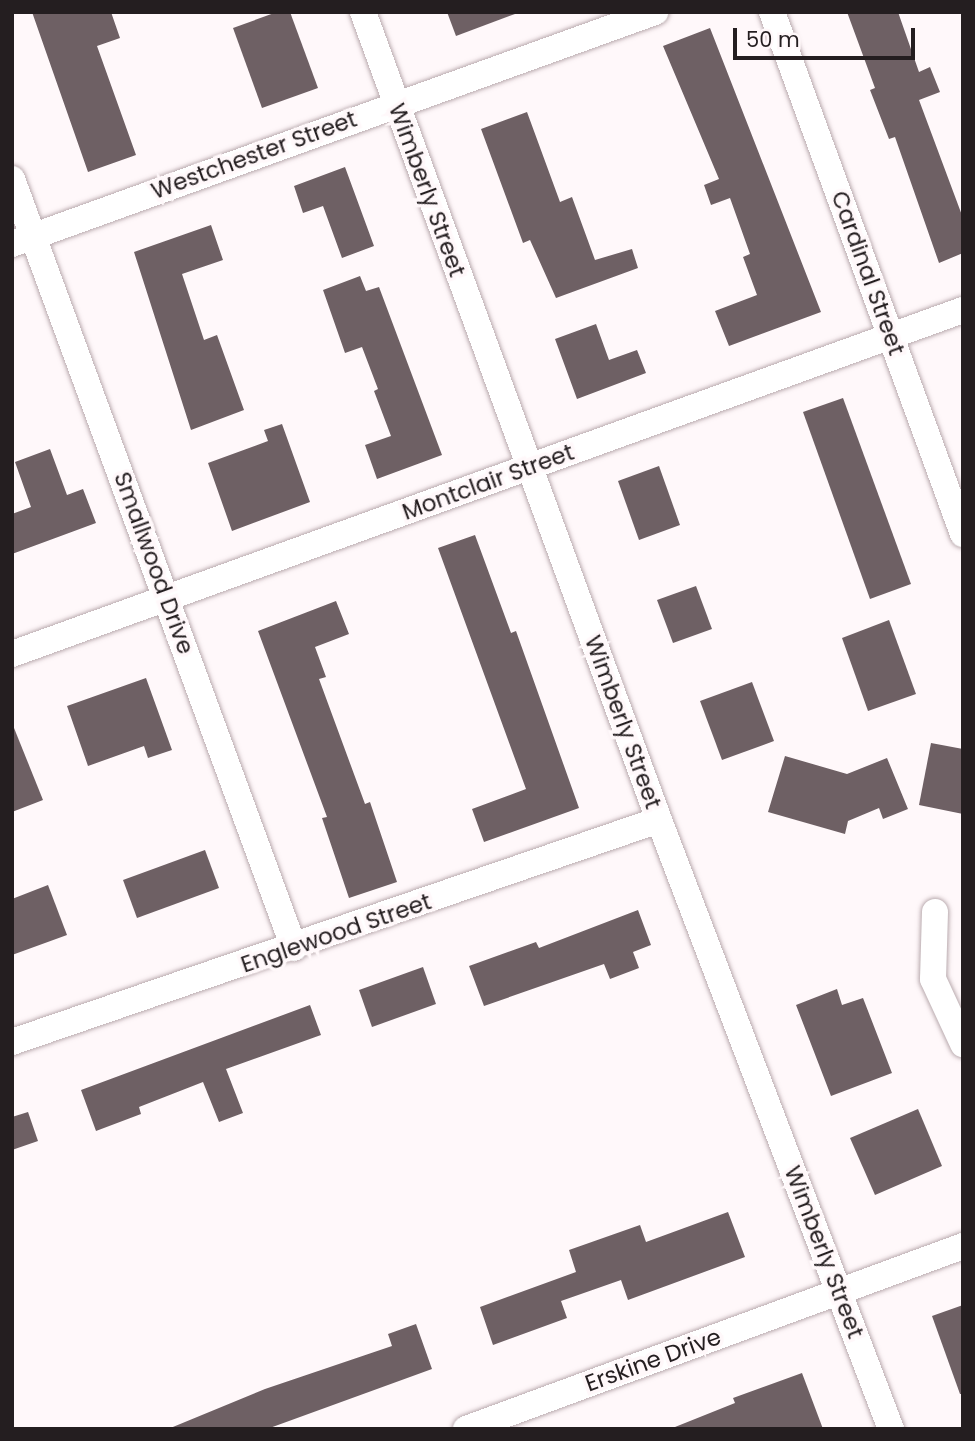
<!DOCTYPE html>
<html>
<head>
<meta charset="utf-8">
<style>
  body { margin:0 }
  #map { position:relative; width:975px; height:1441px; overflow:hidden; background:#fff8fa; font-family:Poppins,sans-serif }
  div>[style] { position:absolute }
  .building>* { inset:0; background:#6e6064 }
  .roads { filter:drop-shadow(0 0 2px #baabaf) drop-shadow(0 0 2px #baabaf) }
  .minor>* { height:26px; margin:-13px; padding:0 13px; transform-origin:13px; border-radius:13px; background:#fff }
  span { translate:-50% -50%; white-space:nowrap; text-align:center; line-height:1.15; -webkit-text-stroke:7px #fff8fa; paint-order:stroke }
  .street-label { font-size:23px; color:#241e20 }
  .frame { position:absolute; inset:0; border:14px solid #241e20; pointer-events:none }
  .scale { position:absolute; left:733px; top:28px; width:182px; height:32px; box-sizing:border-box; border:4px solid #241e20; border-top:0; padding-left:9px; font-size:21px; line-height:24px; white-space:nowrap; color:#241e20; -webkit-text-stroke:5px #fff8fa; paint-order:stroke }
</style>
</head>
<body>
<div id="map">
  <div class="building">
    <div style="clip-path:polygon(32px 12px,111px 12px,120px 38px,97px 46px,136px 155px,88px 172px)"></div>
    <div style="clip-path:polygon(277px 12px,290px 12px,318px 88px,262px 108px,233px 28px)"></div>
    <div style="clip-path:polygon(447px 12px,515px 12px,515px 14px,456px 36px)"></div>
    <div style="clip-path:polygon(847px 12px,898px 12px,919px 72px,930px 67px,940px 92px,919px 100px,963px 218px,963px 253px,939px 263px,895px 137px,889px 139px,870px 90px,875px 88px)"></div>
    <div style="clip-path:polygon(710px 28px,821px 312px,729px 346px,715px 311px,757px 295px,743px 257px,750px 254px,730px 198px,711px 205px,704px 185px,719px 179px,663px 46px)"></div>
    <div style="clip-path:polygon(527px 112px,560px 202px,572px 197px,595px 260px,632px 249px,638px 268px,556px 298px,530px 240px,523px 243px,481px 129px)"></div>
    <div style="clip-path:polygon(345px 167px,374px 246px,342px 258px,323px 206px,303px 213px,294px 186px)"></div>
    <div style="clip-path:polygon(211px 225px,223px 260px,182px 274px,204px 340px,217px 335px,244px 410px,191px 430px,134px 252px)"></div>
    <div style="clip-path:polygon(360px 276px,366px 291px,379px 287px,442px 455px,377px 479px,365px 445px,391px 436px,374px 391px,378px 389px,362px 347px,345px 353px,323px 290px)"></div>
    <div style="clip-path:polygon(596px 324px,609px 360px,637px 350px,646px 373px,577px 399px,555px 339px)"></div>
    <div style="clip-path:polygon(843px 398px,911px 584px,870px 599px,803px 412px)"></div>
    <div style="clip-path:polygon(282px 424px,310px 502px,232px 531px,208px 463px,268px 441px,264px 430px)"></div>
    <div style="clip-path:polygon(50px 449px,67px 495px,83px 489px,96px 523px,12px 554px,12px 514px,31px 507px,15px 462px)"></div>
    <div style="clip-path:polygon(659px 466px,680px 525px,639px 540px,618px 481px)"></div>
    <div style="clip-path:polygon(475px 535px,511px 633px,516px 631px,579px 808px,484px 842px,472px 809px,526px 789px,438px 548px)"></div>
    <div style="clip-path:polygon(696px 586px,712px 629px,673px 643px,657px 600px)"></div>
    <div style="clip-path:polygon(336px 601px,349px 634px,315px 647px,326px 677px,319px 679px,365px 804px,370px 802px,397px 882px,349px 898px,322px 818px,327px 817px,258px 631px)"></div>
    <div style="clip-path:polygon(889px 620px,916px 694px,868px 711px,842px 638px)"></div>
    <div style="clip-path:polygon(146px 678px,172px 750px,148px 758px,144px 746px,88px 766px,67px 706px)"></div>
    <div style="clip-path:polygon(752px 682px,774px 741px,722px 760px,700px 701px)"></div>
    <div style="clip-path:polygon(12px 723px,43px 800px,12px 812px)"></div>
    <div style="clip-path:polygon(931px 743px,963px 749px,963px 814px,919px 805px)"></div>
    <div style="clip-path:polygon(785px 756px,847px 774px,887px 758px,908px 809px,883px 819px,879px 808px,848px 821px,845px 834px,768px 812px)"></div>
    <div style="clip-path:polygon(205px 850px,219px 888px,137px 918px,123px 880px)"></div>
    <div style="clip-path:polygon(48px 885px,67px 935px,12px 955px,12px 899px)"></div>
    <div style="clip-path:polygon(638px 910px,651px 945px,633px 952px,639px 968px,610px 979px,604px 964px,484px 1006px,469px 966px,536px 942px,539px 948px)"></div>
    <div style="clip-path:polygon(423px 967px,436px 1004px,372px 1027px,359px 990px)"></div>
    <div style="clip-path:polygon(837px 989px,842px 1005px,863px 998px,892px 1073px,831px 1096px,796px 1005px)"></div>
    <div style="clip-path:polygon(310px 1005px,321px 1035px,226px 1069px,243px 1113px,219px 1122px,203px 1082px,139px 1107px,141px 1114px,96px 1131px,81px 1090px)"></div>
    <div style="clip-path:polygon(918px 1109px,942px 1166px,875px 1195px,850px 1138px)"></div>
    <div style="clip-path:polygon(28px 1112px,38px 1141px,12px 1150px,12px 1117px)"></div>
    <div style="clip-path:polygon(728px 1212px,745px 1257px,628px 1300px,621px 1280px,561px 1301px,567px 1318px,493px 1345px,480px 1307px,576px 1272px,569px 1250px,640px 1225px,646px 1242px)"></div>
    <div style="clip-path:polygon(963px 1305px,963px 1394px,960px 1394px,932px 1316px)"></div>
    <div style="clip-path:polygon(416px 1324px,432px 1369px,267px 1429px,168px 1429px,265px 1389px,392px 1346px,388px 1334px)"></div>
    <div style="clip-path:polygon(802px 1373px,823px 1429px,670px 1429px,735px 1403px,733px 1398px)"></div>
  </div>
  <div class="roads">
    <div class="minor">
      <div style="left:363px;top:12px;width:861px;rotate:69.88deg"></div>
      <div style="left:659px;top:820px;width:652px;rotate:69.15deg"></div>
      <div style="left:772px;top:12px;width:556px;rotate:69.9deg"></div>
      <div style="left:12px;top:179px;width:819px;rotate:69.86deg"></div>
      <div style="left:12px;top:244px;width:684px;rotate:-19.84deg"></div>
      <div style="left:12px;top:654px;width:1011px;rotate:-19.89deg"></div>
      <div style="left:935px;top:912px;width:67px;rotate:91.7deg"></div>
      <div style="left:933px;top:979px;width:72px;rotate:65.2deg"></div>
      <div style="left:12px;top:1042px;width:684px;rotate:-18.94deg"></div>
      <div style="left:466px;top:1429px;width:530px;rotate:-20.21deg"></div>
    </div>
  </div>
  <div class="street-label">
    <span style="left:254px;top:155px;rotate:-20deg">Westchester Street</span>
    <span style="left:427px;top:190px;rotate:70deg">Wimberly Street</span>
    <span style="left:868px;top:273px;rotate:70deg">Cardinal Street</span>
    <span style="left:488px;top:482px;rotate:-20deg">Montclair Street</span>
    <span style="left:154px;top:563px;rotate:70deg">Smallwood Drive</span>
    <span style="left:623px;top:722px;rotate:70deg">Wimberly Street</span>
    <span style="left:336px;top:933px;rotate:-19deg">Englewood Street</span>
    <span style="left:824px;top:1252px;rotate:69deg">Wimberly Street</span>
    <span style="left:653px;top:1360px;rotate:-20deg">Erskine Drive</span>
  </div>
  <div class="frame"></div>
  <div class="scale">50 m</div>
</div>
</body>
</html>
